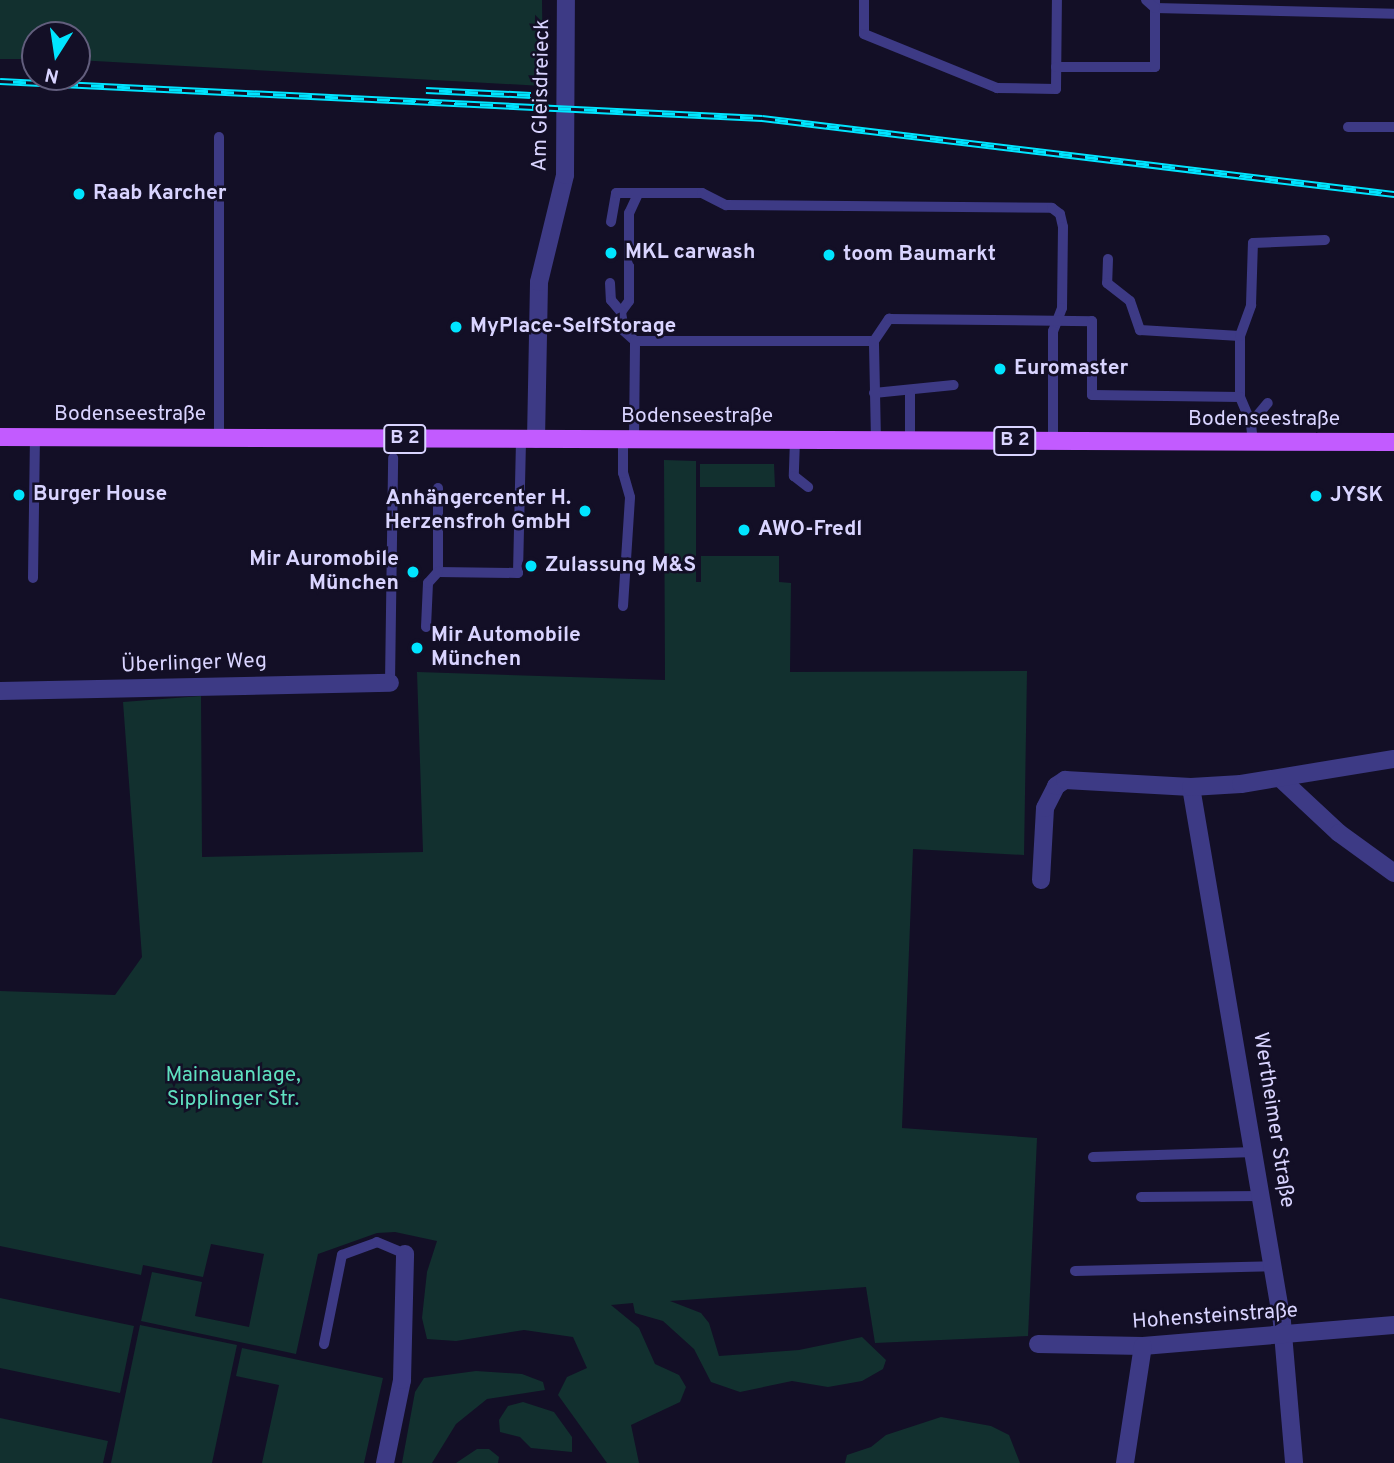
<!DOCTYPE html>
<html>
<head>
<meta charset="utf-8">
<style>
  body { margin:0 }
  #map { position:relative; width:1394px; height:1463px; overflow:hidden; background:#130f26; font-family:Overpass,sans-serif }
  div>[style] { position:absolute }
  .green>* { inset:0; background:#12302f }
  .lane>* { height:10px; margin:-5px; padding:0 5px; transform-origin:5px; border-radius:5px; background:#3d3a85 }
  .street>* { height:18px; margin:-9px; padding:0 9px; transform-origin:9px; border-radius:9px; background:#3d3a85 }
  .primary>* { height:18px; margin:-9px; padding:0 9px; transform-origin:9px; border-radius:9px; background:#c25bff }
  .rail>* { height:7px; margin-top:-3.5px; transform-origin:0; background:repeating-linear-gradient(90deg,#130f26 0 13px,#00e5ff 0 26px); box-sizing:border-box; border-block:2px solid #00e5ff }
  .dots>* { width:19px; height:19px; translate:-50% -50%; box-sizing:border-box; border:4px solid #130f26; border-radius:50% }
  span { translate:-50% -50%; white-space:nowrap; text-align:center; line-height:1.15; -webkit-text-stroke:5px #130f26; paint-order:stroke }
  .shield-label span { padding:2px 5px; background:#130f26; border:2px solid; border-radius:5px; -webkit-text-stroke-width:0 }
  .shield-label { font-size:19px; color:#d9d4ff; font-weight:700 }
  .street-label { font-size:21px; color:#d9d4ff }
  .poi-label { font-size:21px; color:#d9d4ff; font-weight:700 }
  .left { translate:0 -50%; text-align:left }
  .right { translate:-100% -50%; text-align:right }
  .park-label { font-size:21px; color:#5fe0c0 }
  .north { position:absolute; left:21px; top:21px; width:70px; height:70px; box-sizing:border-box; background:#130f26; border:2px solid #625e7d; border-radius:50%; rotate:192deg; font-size:19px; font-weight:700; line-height:28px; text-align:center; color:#d9d4ff }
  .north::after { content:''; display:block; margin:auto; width:24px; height:32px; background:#00e5ff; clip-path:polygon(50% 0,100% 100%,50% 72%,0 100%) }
</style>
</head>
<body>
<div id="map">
  <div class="green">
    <div style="clip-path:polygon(0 0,542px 0,543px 86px,77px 60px,77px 35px,35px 35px,35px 59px,0 59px)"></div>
    <div style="clip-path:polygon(664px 460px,696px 461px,696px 582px,701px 582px,701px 556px,779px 556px,779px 582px,791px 583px,790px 672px,1027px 671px,1024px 855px,913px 849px,902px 1128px,1037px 1138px,1028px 1336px,875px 1343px,866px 1287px,670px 1301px,701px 1313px,709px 1323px,719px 1356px,799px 1350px,862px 1337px,886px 1360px,883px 1369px,862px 1381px,828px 1387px,792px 1381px,740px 1392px,711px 1382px,694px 1349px,663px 1321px,635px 1313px,633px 1303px,611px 1305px,639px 1328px,655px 1364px,679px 1375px,686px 1387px,680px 1402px,631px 1425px,639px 1463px,607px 1463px,558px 1395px,567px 1377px,587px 1368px,573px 1337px,524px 1330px,456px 1341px,427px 1339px,422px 1318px,427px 1272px,437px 1241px,395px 1232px,377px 1233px,318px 1254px,296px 1354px,141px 1321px,152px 1272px,202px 1282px,195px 1316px,249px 1327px,264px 1254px,211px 1244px,203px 1277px,143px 1265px,141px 1275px,0 1246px,0 991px,115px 995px,142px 957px,123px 702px,201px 696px,202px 857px,423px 852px,417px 672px,665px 680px)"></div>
    <div style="clip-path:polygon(700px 464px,774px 464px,775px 487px,700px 487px)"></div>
    <div style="clip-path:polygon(0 1298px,134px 1326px,120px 1393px,0 1368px)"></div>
    <div style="clip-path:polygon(140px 1325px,237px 1345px,212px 1463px,111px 1463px)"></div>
    <div style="clip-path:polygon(242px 1348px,383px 1378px,364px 1463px,262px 1463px,279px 1385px,236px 1376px)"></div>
    <div style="clip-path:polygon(476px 1371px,522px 1374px,543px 1382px,545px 1390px,487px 1399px,456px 1424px,432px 1463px,402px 1463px,415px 1392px,424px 1378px)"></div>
    <div style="clip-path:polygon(523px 1402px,554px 1412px,572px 1437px,572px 1452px,531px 1448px,520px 1437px,500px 1432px,499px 1420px,508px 1406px)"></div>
    <div style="clip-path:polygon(941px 1417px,991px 1426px,1009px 1435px,1020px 1463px,845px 1463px,847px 1455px,871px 1447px,886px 1435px)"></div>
    <div style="clip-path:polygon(0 1418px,108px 1441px,103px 1463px,0 1463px)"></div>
    <div style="clip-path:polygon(477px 1449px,489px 1449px,499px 1457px,498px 1463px,456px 1463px)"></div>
  </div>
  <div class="lane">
    <div style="left:864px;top:0;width:34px;rotate:90deg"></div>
    <div style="left:864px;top:34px;width:144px;rotate:22.1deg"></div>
    <div style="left:997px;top:88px;width:59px;rotate:1deg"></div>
    <div style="left:1056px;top:89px;width:89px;rotate:-89.4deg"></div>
    <div style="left:1155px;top:0;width:8px;rotate:90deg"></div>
    <div style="left:1155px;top:8px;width:239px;rotate:1.4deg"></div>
    <div style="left:1056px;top:67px;width:99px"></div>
    <div style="left:1155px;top:67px;width:59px;rotate:-90deg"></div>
    <div style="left:1155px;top:8px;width:12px;rotate:-138deg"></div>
    <div style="left:1348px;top:127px;width:46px"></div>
    <div style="left:219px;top:137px;width:302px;rotate:90deg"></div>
    <div style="left:638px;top:194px;width:21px;rotate:115deg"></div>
    <div style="left:629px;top:213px;width:88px;rotate:90deg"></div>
    <div style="left:629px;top:301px;width:14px;rotate:126deg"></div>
    <div style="left:621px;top:312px;width:19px;rotate:81deg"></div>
    <div style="left:624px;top:331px;width:15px;rotate:42deg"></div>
    <div style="left:635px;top:341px;width:239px"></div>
    <div style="left:611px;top:222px;width:29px;rotate:-80deg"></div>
    <div style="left:616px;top:193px;width:86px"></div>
    <div style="left:702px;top:193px;width:27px;rotate:27deg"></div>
    <div style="left:726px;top:205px;width:326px;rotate:0.5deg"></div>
    <div style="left:1052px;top:208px;width:10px;rotate:37deg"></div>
    <div style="left:1060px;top:214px;width:13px;rotate:77deg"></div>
    <div style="left:1063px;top:227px;width:81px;rotate:90.7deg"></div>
    <div style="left:1062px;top:308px;width:25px;rotate:111deg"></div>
    <div style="left:1053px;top:331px;width:111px;rotate:90deg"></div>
    <div style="left:1108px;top:259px;width:24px;rotate:92deg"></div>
    <div style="left:1107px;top:283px;width:29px;rotate:38deg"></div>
    <div style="left:1130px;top:301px;width:31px;rotate:71deg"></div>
    <div style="left:1140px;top:330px;width:100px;rotate:3.4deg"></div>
    <div style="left:1240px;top:336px;width:61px;rotate:90deg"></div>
    <div style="left:1240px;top:397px;width:28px;rotate:67deg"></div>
    <div style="left:610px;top:283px;width:17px;rotate:87deg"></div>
    <div style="left:611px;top:300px;width:16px;rotate:50deg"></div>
    <div style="left:1240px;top:336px;width:33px;rotate:-70deg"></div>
    <div style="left:1251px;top:305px;width:62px;rotate:-88.2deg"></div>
    <div style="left:1253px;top:243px;width:72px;rotate:-2.4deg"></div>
    <div style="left:874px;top:393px;width:80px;rotate:-5.7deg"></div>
    <div style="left:634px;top:440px;width:99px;rotate:-89.4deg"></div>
    <div style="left:795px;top:440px;width:36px;rotate:92deg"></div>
    <div style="left:794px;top:476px;width:18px;rotate:38deg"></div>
    <div style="left:876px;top:440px;width:99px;rotate:-91.2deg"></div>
    <div style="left:874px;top:341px;width:27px;rotate:-56deg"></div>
    <div style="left:889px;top:319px;width:203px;rotate:0.6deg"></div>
    <div style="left:1092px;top:321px;width:74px;rotate:90deg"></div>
    <div style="left:1092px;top:395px;width:148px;rotate:0.8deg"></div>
    <div style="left:910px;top:441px;width:48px;rotate:-90deg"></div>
    <div style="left:1253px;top:443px;width:20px;rotate:-96deg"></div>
    <div style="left:1251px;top:423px;width:26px;rotate:-50deg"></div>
    <div style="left:438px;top:488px;width:84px;rotate:90deg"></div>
    <div style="left:438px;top:572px;width:80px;rotate:0.7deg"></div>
    <div style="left:518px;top:573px;width:134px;rotate:-88.7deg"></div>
    <div style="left:33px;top:578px;width:141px;rotate:-89.2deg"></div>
    <div style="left:623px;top:606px;width:109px;rotate:-86.3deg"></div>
    <div style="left:630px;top:497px;width:25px;rotate:-106deg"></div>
    <div style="left:623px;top:473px;width:33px;rotate:-90deg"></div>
    <div style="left:426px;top:627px;width:44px;rotate:-87.4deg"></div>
    <div style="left:428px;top:583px;width:15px;rotate:-48deg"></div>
    <div style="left:390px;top:683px;width:225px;rotate:-89.2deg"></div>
    <div style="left:1093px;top:1157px;width:162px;rotate:-1.8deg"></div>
    <div style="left:1141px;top:1197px;width:121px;rotate:-0.5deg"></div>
    <div style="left:1075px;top:1271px;width:199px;rotate:-1.4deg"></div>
    <div style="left:324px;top:1344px;width:91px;rotate:-78.6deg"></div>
    <div style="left:342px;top:1255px;width:37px;rotate:-20deg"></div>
    <div style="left:377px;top:1242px;width:30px;rotate:23deg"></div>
  </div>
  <div class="street">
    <div style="left:536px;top:439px;width:157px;rotate:-88.9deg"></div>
    <div style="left:539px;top:282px;width:110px;rotate:-76.3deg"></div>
    <div style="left:565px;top:175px;width:175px;rotate:-89.7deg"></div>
    <div style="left:0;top:691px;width:390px;rotate:-1.2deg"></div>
    <div style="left:1281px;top:779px;width:79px;rotate:43deg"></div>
    <div style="left:1339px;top:833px;width:68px;rotate:36deg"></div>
    <div style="left:1191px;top:787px;width:543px;rotate:80.35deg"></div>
    <div style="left:1282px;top:1322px;width:142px;rotate:85.1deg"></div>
    <div style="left:1041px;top:880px;width:72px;rotate:-86.8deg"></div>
    <div style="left:1045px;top:808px;width:25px;rotate:-63deg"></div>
    <div style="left:1056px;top:786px;width:11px;rotate:-34deg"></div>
    <div style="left:1065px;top:780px;width:126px;rotate:3.2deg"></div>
    <div style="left:1191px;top:787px;width:50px;rotate:-3.4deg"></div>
    <div style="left:1241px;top:784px;width:155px;rotate:-9.3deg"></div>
    <div style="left:1038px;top:1344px;width:105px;rotate:1.1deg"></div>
    <div style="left:1143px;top:1346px;width:252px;rotate:-4.8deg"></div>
    <div style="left:385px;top:1463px;width:85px;rotate:-78.4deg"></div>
    <div style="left:402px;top:1380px;width:126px;rotate:-88.6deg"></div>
    <div style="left:1125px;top:1463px;width:118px;rotate:-81.3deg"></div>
  </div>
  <div class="primary">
    <div style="left:0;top:437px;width:1394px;rotate:0.21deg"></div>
  </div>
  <div class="rail">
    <div style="left:0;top:81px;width:763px;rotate:2.78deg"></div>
    <div style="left:762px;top:118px;width:637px;rotate:6.86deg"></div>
    <div style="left:426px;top:90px;width:105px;rotate:2.7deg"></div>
  </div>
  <div class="dots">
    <div style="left:79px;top:194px;background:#00e5ff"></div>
    <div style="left:611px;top:253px;background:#00e5ff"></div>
    <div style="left:829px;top:255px;background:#00e5ff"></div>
    <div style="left:456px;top:327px;background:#00e5ff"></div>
    <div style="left:1000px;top:369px;background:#00e5ff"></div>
    <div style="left:19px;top:495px;background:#00e5ff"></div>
    <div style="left:1316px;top:496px;background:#00e5ff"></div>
    <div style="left:585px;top:511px;background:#00e5ff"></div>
    <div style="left:744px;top:530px;background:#00e5ff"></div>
    <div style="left:531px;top:566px;background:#00e5ff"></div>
    <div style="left:413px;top:572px;background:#00e5ff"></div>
    <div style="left:417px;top:648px;background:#00e5ff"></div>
  </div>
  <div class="shield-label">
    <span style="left:405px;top:439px">B 2</span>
    <span style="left:1015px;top:441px">B 2</span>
  </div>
  <div class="street-label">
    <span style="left:542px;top:95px;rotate:-89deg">Am Gleisdreieck</span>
    <span style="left:130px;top:415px">Bodenseestraße</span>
    <span style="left:697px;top:417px">Bodenseestraße</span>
    <span style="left:1264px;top:420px">Bodenseestraße</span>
    <span style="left:194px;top:664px;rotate:-2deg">Überlinger Weg</span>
    <span style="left:1273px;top:1120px;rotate:81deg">Wertheimer Straße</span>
    <span style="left:1215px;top:1317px;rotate:-4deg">Hohensteinstraße</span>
  </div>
  <div class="poi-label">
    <span class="left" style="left:93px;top:194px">Raab Karcher</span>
    <span class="left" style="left:625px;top:253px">MKL carwash</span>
    <span class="left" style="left:843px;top:255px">toom Baumarkt</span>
    <span class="left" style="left:470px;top:327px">MyPlace-SelfStorage</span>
    <span class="left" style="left:1014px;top:369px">Euromaster</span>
    <span class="left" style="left:33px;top:495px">Burger House</span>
    <span class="left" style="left:1330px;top:496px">JYSK</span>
    <span class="right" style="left:571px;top:511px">Anhängercenter H.<br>Herzensfroh GmbH</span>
    <span class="left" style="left:758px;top:530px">AWO-Fredl</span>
    <span class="right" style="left:399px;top:572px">Mir Auromobile<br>München</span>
    <span class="left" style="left:545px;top:566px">Zulassung M&amp;S</span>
    <span class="left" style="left:431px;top:648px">Mir Automobile<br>München</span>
  </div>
  <div class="park-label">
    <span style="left:233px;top:1088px">Mainauanlage,<br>Sipplinger Str.</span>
  </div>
  <div class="north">N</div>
</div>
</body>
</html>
